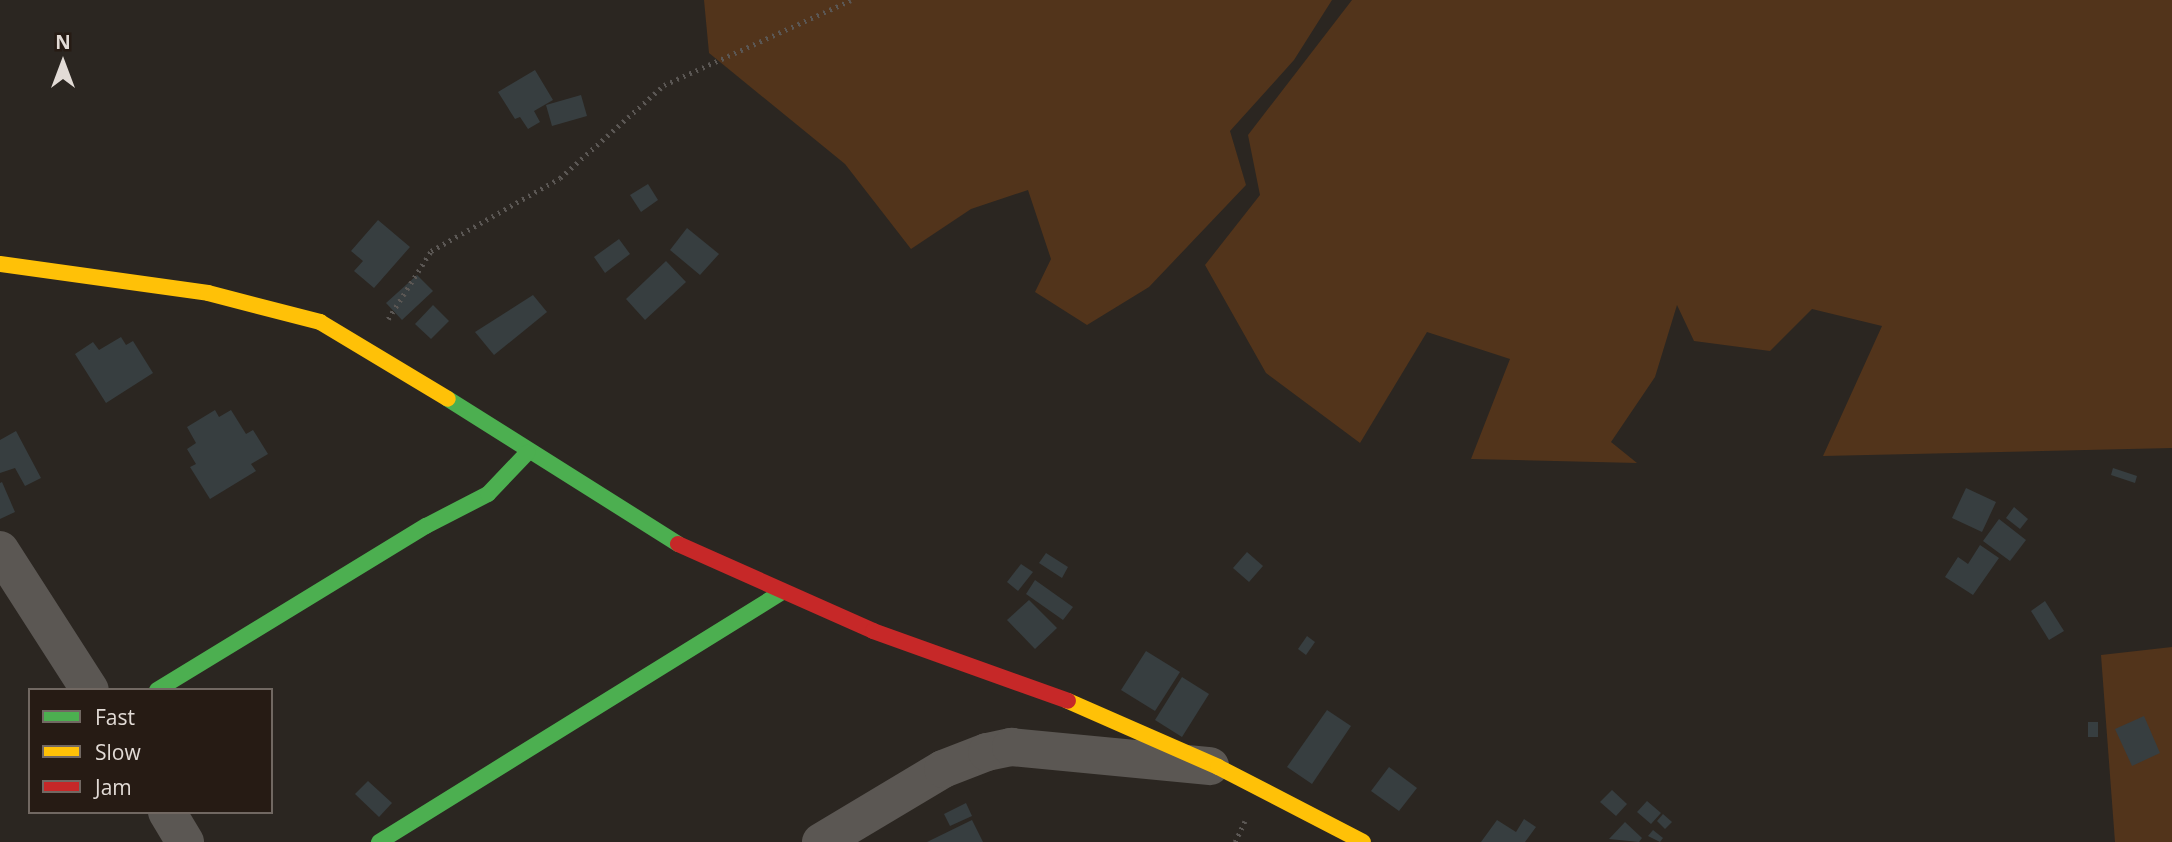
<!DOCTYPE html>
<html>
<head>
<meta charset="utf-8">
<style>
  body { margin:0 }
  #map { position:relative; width:2172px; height:842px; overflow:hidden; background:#2b2621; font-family:"Open Sans",sans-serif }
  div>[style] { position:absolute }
  .green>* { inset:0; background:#52341b }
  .building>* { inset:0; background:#373e40 }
  .path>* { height:4.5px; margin-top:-2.25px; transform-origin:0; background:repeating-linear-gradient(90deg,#5b5754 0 2px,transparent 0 7px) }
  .street>* { height:38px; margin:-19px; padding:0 19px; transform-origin:19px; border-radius:19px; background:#5b5753 }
  .fast>* { height:16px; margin:-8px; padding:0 8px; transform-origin:8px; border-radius:8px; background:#4caf50 }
  .slow>* { height:16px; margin:-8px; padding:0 8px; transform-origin:8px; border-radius:8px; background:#ffc107 }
  .jam>* { height:16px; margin:-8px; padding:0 8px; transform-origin:8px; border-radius:8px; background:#c62828 }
  span { translate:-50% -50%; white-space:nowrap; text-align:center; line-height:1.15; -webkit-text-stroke:6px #261b14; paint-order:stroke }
  .legend { position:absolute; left:28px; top:688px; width:245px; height:126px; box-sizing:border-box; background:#261b14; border:2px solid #716862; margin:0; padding:9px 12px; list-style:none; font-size:21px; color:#e2dbd6 }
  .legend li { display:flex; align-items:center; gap:14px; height:35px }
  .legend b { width:35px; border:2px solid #716862 }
  .north { position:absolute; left:28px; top:28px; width:70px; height:70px; -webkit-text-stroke:5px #261b14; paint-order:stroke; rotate:0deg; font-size:19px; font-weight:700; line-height:28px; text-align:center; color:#e2dbd6 }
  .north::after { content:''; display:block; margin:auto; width:24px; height:32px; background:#e2dbd6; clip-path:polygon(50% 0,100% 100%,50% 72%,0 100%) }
</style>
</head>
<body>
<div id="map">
  <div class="green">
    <div style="clip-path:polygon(704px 0,1332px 0,1294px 60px,1230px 131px,1246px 185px,1149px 287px,1087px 325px,1035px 292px,1051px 259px,1028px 190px,971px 209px,911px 249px,845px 164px,709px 53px)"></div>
    <div style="clip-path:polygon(1352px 0,2172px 0,2172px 448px,1823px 456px,1882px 326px,1812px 309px,1770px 351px,1694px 341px,1677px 305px,1655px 377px,1611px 442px,1637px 463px,1471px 459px,1510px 359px,1427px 332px,1360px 443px,1266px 373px,1205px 265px,1260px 195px,1248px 135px)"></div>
    <div style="clip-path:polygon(2172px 647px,2172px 842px,2115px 842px,2101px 655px)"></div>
  </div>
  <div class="building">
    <div style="clip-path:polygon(535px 70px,553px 100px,534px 111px,540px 122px,528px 129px,520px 117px,515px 119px,498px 92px)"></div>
    <div style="clip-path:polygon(581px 95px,587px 116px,552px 126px,546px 105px)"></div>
    <div style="clip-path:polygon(648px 184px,658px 200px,641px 212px,630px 195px)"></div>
    <div style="clip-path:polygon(378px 220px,410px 247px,374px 288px,354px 271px,363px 261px,351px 251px)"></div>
    <div style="clip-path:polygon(687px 228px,719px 254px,700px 275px,670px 250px)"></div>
    <div style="clip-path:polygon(619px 239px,630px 254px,605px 273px,594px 257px)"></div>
    <div style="clip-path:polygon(666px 261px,686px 282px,645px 320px,626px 299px)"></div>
    <div style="clip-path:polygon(417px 275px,433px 291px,402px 320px,386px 303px)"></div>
    <div style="clip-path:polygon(533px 295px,547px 312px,494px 355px,475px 332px)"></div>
    <div style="clip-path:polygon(433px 305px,449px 321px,431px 339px,415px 324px)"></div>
    <div style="clip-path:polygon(121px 337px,126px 345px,133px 341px,153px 373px,106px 403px,75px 354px,93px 342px,99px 350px)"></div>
    <div style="clip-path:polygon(215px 410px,219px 417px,231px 410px,246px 434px,253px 430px,268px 454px,251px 464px,256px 471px,210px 499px,190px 467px,196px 464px,187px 449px,196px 443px,187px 427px)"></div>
    <div style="clip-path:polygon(16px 431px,41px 478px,25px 486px,15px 468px,0 473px,0 440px)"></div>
    <div style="clip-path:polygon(2113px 468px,2137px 476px,2135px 483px,2111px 475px)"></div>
    <div style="clip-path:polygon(2px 482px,15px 512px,0 519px,0 483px)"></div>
    <div style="clip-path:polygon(1966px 488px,1996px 502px,1982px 532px,1952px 518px)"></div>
    <div style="clip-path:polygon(2014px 507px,2028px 519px,2020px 529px,2006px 518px)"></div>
    <div style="clip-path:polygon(1999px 519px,2026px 540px,2010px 561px,1983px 541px)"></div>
    <div style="clip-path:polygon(1980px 545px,1999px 558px,1973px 595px,1945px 577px,1958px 557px,1968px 564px)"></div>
    <div style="clip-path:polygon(1247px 552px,1263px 566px,1249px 582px,1233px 568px)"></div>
    <div style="clip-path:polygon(1046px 553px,1068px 567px,1062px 578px,1039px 563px)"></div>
    <div style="clip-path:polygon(1021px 564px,1033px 572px,1018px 591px,1007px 582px)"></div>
    <div style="clip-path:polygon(1035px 580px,1073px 607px,1063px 620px,1026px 594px)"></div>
    <div style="clip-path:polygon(1029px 600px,1057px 628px,1035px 649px,1007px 620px)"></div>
    <div style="clip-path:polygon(2045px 601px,2064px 631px,2049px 640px,2031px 611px)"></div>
    <div style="clip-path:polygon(1307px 636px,1315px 642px,1306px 655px,1298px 649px)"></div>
    <div style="clip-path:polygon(1146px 651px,1180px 672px,1155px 711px,1121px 690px)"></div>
    <div style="clip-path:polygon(1182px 677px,1209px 694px,1182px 737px,1155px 720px)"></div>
    <div style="clip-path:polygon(1327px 710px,1351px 726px,1312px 784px,1287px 767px)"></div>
    <div style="clip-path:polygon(2144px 716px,2160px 753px,2132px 766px,2115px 729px)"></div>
    <div style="clip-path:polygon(2088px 722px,2098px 722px,2098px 737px,2088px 737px)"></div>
    <div style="clip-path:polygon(1389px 767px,1417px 788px,1399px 811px,1371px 791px)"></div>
    <div style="clip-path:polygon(368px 781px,392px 803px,379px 817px,355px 794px)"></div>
    <div style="clip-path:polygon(1612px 790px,1627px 804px,1616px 816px,1600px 802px)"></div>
    <div style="clip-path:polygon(1647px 801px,1661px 813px,1651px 824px,1637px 812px)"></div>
    <div style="clip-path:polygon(966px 803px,972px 816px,950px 826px,944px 814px)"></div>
    <div style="clip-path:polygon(1663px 814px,1672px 822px,1665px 829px,1657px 821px)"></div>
    <div style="clip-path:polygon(1524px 819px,1536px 827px,1525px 842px,1481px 842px,1497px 820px,1516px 832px)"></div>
    <div style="clip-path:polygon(972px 820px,983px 842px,927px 842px)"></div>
    <div style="clip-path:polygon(1625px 822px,1642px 838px,1639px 842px,1609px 839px)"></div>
    <div style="clip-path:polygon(1653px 830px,1663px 838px,1660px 842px,1648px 836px)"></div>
  </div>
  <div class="path">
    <div style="left:388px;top:319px;width:80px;rotate:-57.7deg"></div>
    <div style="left:431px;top:251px;width:148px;rotate:-29.5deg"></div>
    <div style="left:560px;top:178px;width:140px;rotate:-41.8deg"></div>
    <div style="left:664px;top:85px;width:205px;rotate:-24.4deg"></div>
    <div style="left:1235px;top:842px;width:23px;rotate:-65deg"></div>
  </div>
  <div class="street">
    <div style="left:0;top:550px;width:166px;rotate:57.3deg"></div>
    <div style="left:167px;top:812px;width:35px;rotate:59deg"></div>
    <div style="left:821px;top:842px;width:142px;rotate:-30.9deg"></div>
    <div style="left:943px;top:769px;width:47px;rotate:-21.1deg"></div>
    <div style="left:987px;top:752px;width:25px;rotate:-12deg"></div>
    <div style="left:1011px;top:747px;width:200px;rotate:5.5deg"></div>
  </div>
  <div class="fast">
    <div style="left:448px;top:399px;width:272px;rotate:32.2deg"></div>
    <div style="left:157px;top:690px;width:315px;rotate:-31.4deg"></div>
    <div style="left:426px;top:526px;width:70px;rotate:-27.3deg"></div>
    <div style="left:488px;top:494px;width:57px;rotate:-46.4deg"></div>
    <div style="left:379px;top:842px;width:472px;rotate:-31.8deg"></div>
  </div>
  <div class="slow">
    <div style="left:0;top:264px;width:210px;rotate:7.9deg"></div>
    <div style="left:208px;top:293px;width:116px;rotate:14.5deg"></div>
    <div style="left:320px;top:322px;width:149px;rotate:31deg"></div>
    <div style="left:1068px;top:701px;width:164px;rotate:23.7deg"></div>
    <div style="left:1218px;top:767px;width:163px;rotate:27.3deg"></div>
  </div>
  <div class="jam">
    <div style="left:678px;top:544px;width:214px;rotate:24deg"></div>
    <div style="left:873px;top:631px;width:207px;rotate:19.7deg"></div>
  </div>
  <ul class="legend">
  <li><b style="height:9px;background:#4caf50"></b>Fast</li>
  <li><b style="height:9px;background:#ffc107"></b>Slow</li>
  <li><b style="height:9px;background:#c62828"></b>Jam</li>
  </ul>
  <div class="north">N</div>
</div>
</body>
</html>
